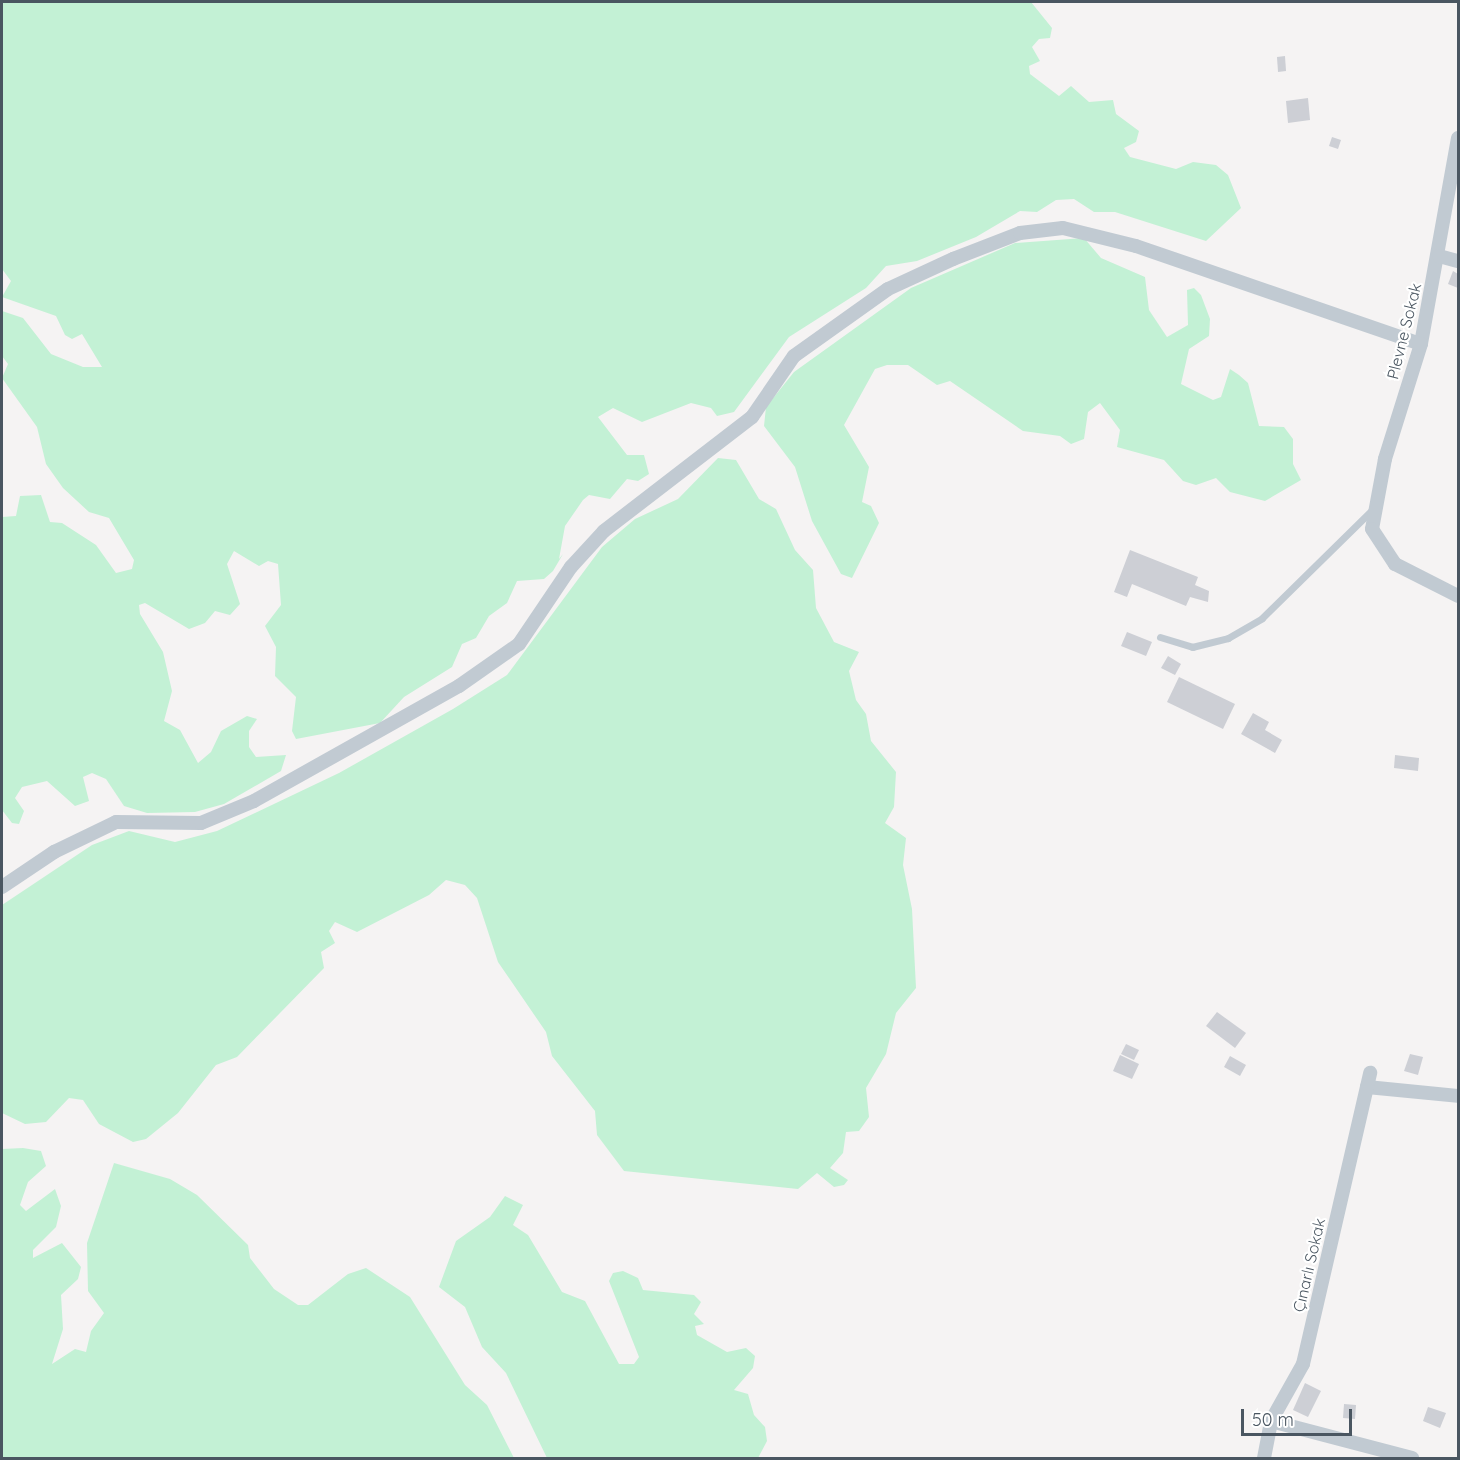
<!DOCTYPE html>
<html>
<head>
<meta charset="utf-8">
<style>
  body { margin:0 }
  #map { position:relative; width:1460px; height:1460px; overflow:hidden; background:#f5f3f3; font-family:Quicksand,sans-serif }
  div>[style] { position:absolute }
  .green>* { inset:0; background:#c3f1d5 }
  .building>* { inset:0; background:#cdcfd5 }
  .service>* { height:7px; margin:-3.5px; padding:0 3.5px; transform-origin:3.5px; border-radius:3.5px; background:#c1cad2 }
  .minor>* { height:14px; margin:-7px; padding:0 7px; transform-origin:7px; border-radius:7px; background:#c1cad2 }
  span { translate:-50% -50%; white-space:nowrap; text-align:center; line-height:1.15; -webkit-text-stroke:4.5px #fff; paint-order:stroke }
  .street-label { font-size:16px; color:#4a5661 }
  .frame { position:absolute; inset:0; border:3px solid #4a5661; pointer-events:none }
  .scale { position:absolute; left:1241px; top:1409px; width:111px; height:27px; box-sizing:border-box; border:3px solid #4a5661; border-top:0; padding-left:8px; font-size:18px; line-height:21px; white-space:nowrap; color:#4a5661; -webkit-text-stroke:4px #fff; paint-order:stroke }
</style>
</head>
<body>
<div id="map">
  <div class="green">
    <div style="clip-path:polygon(2px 2px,1031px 2px,1052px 28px,1050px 38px,1039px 39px,1032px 47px,1040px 61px,1029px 66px,1030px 74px,1059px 96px,1071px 86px,1089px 102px,1113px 100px,1116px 114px,1139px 131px,1136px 142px,1124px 148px,1130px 157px,1176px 169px,1193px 162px,1216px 165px,1228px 175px,1241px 208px,1206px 241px,1115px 212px,1094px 212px,1074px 199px,1056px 200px,1037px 212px,1020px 211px,976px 237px,917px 261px,886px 266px,866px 288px,789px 337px,734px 412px,717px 416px,711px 408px,691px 403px,642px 422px,613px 408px,598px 417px,627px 455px,644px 455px,649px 474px,638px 481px,627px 479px,610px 499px,589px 495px,583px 500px,565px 526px,559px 559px,563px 554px,553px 571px,544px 579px,517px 581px,507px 603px,489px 616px,476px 638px,462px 644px,452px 667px,404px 697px,380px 723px,296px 739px,292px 731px,296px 697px,275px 676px,276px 647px,265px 626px,281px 605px,278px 564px,268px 561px,259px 566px,234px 551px,227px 564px,240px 604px,230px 615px,215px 611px,205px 623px,189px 629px,145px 603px,139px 605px,140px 614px,163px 652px,172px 691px,164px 721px,180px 730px,198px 763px,211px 752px,221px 731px,247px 716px,257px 719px,249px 731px,249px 747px,256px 757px,286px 755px,281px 771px,224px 804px,195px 812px,147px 813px,124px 806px,106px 779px,92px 773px,83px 777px,89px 801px,75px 806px,47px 781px,22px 787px,15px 798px,24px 811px,19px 824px,12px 823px,2px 810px,2px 517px,16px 516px,20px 496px,41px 495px,50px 522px,62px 523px,96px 545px,116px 573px,132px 569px,134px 560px,109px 518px,89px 512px,63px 488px,46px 464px,37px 427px,2px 378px,8px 364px,2px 356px,2px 311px,23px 318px,51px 354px,83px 367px,102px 367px,82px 334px,72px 339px,65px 335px,56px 316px,2px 297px,11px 281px,2px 269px)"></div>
    <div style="clip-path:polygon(1084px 238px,1101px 258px,1145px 277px,1149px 310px,1167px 337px,1188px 325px,1187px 290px,1194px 288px,1201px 295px,1210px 319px,1209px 336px,1189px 349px,1181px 384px,1213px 400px,1221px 397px,1230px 369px,1239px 375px,1248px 383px,1259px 426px,1284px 427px,1293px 439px,1293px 464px,1301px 480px,1265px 501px,1230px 492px,1216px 478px,1196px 485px,1183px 481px,1164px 460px,1117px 447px,1120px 430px,1100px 403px,1088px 412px,1084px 439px,1071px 444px,1060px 436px,1023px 431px,950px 381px,937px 385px,908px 365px,887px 365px,875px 369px,844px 425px,869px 467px,862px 502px,871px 506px,879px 523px,852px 578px,841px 574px,812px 521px,795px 467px,764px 426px,766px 407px,794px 372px,911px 288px,1015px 243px)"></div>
    <div style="clip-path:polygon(718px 458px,736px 460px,759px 499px,776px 509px,795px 550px,813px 570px,816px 608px,834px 642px,859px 652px,849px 671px,856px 700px,866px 714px,871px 741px,896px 772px,894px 807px,885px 823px,906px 838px,903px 865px,912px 909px,916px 988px,896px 1013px,886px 1054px,866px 1088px,869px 1117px,859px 1131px,846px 1132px,843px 1153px,830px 1168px,848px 1180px,844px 1185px,834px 1187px,817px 1173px,798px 1189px,624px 1171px,597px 1135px,595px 1111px,552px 1056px,546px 1032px,498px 962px,477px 898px,465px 885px,446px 880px,429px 895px,357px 932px,335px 922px,329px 931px,335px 943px,321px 952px,324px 968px,237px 1057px,216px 1065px,178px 1113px,146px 1139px,133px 1142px,99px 1124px,83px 1100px,69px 1098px,46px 1122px,25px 1124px,2px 1113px,2px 905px,92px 845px,129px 831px,175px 842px,217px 831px,339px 773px,453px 709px,507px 675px,602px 547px,635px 519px,678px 499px)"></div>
    <div style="clip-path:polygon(23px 1148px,41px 1151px,46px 1166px,28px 1182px,20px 1205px,26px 1211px,55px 1189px,61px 1206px,56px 1227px,33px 1250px,33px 1258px,62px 1243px,81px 1267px,78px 1279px,61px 1295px,63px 1329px,52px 1364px,75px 1349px,86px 1352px,91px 1331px,104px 1313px,88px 1291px,87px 1243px,114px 1163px,170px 1179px,197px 1195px,248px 1245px,250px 1258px,274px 1289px,298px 1305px,308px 1305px,348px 1274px,366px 1268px,410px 1297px,465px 1385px,487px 1405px,514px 1458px,2px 1458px,2px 1149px)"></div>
    <div style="clip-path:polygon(505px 1196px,523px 1205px,513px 1225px,528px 1235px,562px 1292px,585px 1301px,619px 1364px,634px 1364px,639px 1357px,609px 1281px,613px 1273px,623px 1271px,638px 1278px,643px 1290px,694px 1295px,701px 1302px,694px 1314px,704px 1324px,695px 1326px,697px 1335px,727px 1352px,746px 1348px,755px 1356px,753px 1368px,734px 1390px,748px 1394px,754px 1415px,765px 1427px,767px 1441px,758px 1458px,547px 1458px,506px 1373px,482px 1347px,465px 1307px,439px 1287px,456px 1241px,490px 1217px)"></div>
  </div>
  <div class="building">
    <div style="clip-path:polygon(1285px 56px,1286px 71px,1278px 72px,1277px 57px)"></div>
    <div style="clip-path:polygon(1308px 98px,1310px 120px,1288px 123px,1286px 101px)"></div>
    <div style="clip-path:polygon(1332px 137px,1341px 140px,1338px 149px,1329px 146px)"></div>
    <div style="clip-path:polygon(1453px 271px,1458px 274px,1458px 288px,1448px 284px)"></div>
    <div style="clip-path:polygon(1130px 550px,1198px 577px,1195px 585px,1209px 591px,1208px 602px,1190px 597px,1186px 606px,1132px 584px,1127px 597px,1114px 592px)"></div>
    <div style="clip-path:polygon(1127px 632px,1152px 642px,1146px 656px,1121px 646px)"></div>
    <div style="clip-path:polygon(1168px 656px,1181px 664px,1175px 675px,1161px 668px)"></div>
    <div style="clip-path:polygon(1179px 677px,1235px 704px,1223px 729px,1167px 702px)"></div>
    <div style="clip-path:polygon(1253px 713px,1269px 722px,1265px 730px,1282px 740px,1275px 753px,1241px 734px)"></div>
    <div style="clip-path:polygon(1395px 755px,1419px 758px,1418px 771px,1394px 768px)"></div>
    <div style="clip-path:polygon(1217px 1012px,1246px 1033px,1235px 1048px,1206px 1026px)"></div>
    <div style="clip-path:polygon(1126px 1044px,1139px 1050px,1134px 1060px,1121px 1054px)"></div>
    <div style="clip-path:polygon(1410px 1054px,1423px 1057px,1418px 1075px,1404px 1071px)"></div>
    <div style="clip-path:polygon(1120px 1055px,1139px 1064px,1132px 1079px,1113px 1071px)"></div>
    <div style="clip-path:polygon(1230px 1056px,1246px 1065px,1240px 1076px,1224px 1067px)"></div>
    <div style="clip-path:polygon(1305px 1383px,1321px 1391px,1308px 1417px,1293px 1410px)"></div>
    <div style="clip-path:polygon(1344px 1404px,1356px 1405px,1355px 1419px,1343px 1418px)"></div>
    <div style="clip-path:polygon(1428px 1407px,1446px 1413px,1440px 1428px,1423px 1421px)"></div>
  </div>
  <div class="service">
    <div style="left:1160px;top:637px;width:34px;rotate:17deg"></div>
    <div style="left:1192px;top:647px;width:37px;rotate:-14deg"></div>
    <div style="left:1228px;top:638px;width:39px;rotate:-30deg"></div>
    <div style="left:1262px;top:618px;width:157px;rotate:-44.5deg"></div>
  </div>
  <div class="minor">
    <div style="left:1458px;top:138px;width:209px;rotate:100.2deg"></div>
    <div style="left:1421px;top:344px;width:121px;rotate:107.4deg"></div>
    <div style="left:1385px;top:459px;width:71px;rotate:100.5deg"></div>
    <div style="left:1372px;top:529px;width:42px;rotate:56.7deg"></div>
    <div style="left:1395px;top:564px;width:71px;rotate:26.9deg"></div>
    <div style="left:1439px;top:256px;width:20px;rotate:15deg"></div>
    <div style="left:2px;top:887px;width:63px;rotate:-33.9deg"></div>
    <div style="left:54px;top:852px;width:69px;rotate:-25.8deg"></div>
    <div style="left:116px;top:822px;width:85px;rotate:0.7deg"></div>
    <div style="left:201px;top:823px;width:57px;rotate:-22.5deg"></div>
    <div style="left:254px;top:801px;width:235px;rotate:-29.3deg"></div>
    <div style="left:459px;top:686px;width:73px;rotate:-35deg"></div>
    <div style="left:519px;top:644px;width:93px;rotate:-56deg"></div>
    <div style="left:571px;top:567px;width:49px;rotate:-47.5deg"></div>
    <div style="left:604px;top:531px;width:187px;rotate:-37.6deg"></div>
    <div style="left:752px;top:417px;width:74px;rotate:-55.5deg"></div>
    <div style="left:794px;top:356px;width:115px;rotate:-35.5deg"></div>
    <div style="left:888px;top:289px;width:72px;rotate:-24.8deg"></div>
    <div style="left:953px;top:259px;width:72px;rotate:-21.2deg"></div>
    <div style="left:1020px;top:233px;width:43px;rotate:-6.6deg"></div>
    <div style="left:1063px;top:228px;width:75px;rotate:13.9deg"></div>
    <div style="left:1136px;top:246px;width:301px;rotate:19deg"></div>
    <div style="left:1367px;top:1087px;width:91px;rotate:5.6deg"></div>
    <div style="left:1271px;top:1421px;width:146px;rotate:14.7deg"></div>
    <div style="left:1264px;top:1458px;width:38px;rotate:-79deg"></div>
    <div style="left:1271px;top:1421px;width:65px;rotate:-60.7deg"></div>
    <div style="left:1303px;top:1364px;width:299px;rotate:-77deg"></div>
  </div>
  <div class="street-label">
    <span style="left:1404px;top:331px;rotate:-76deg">Plevne Sokak</span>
    <span style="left:1309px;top:1265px;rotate:-77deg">Çınarlı Sokak</span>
  </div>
  <div class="frame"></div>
  <div class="scale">50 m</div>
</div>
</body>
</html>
